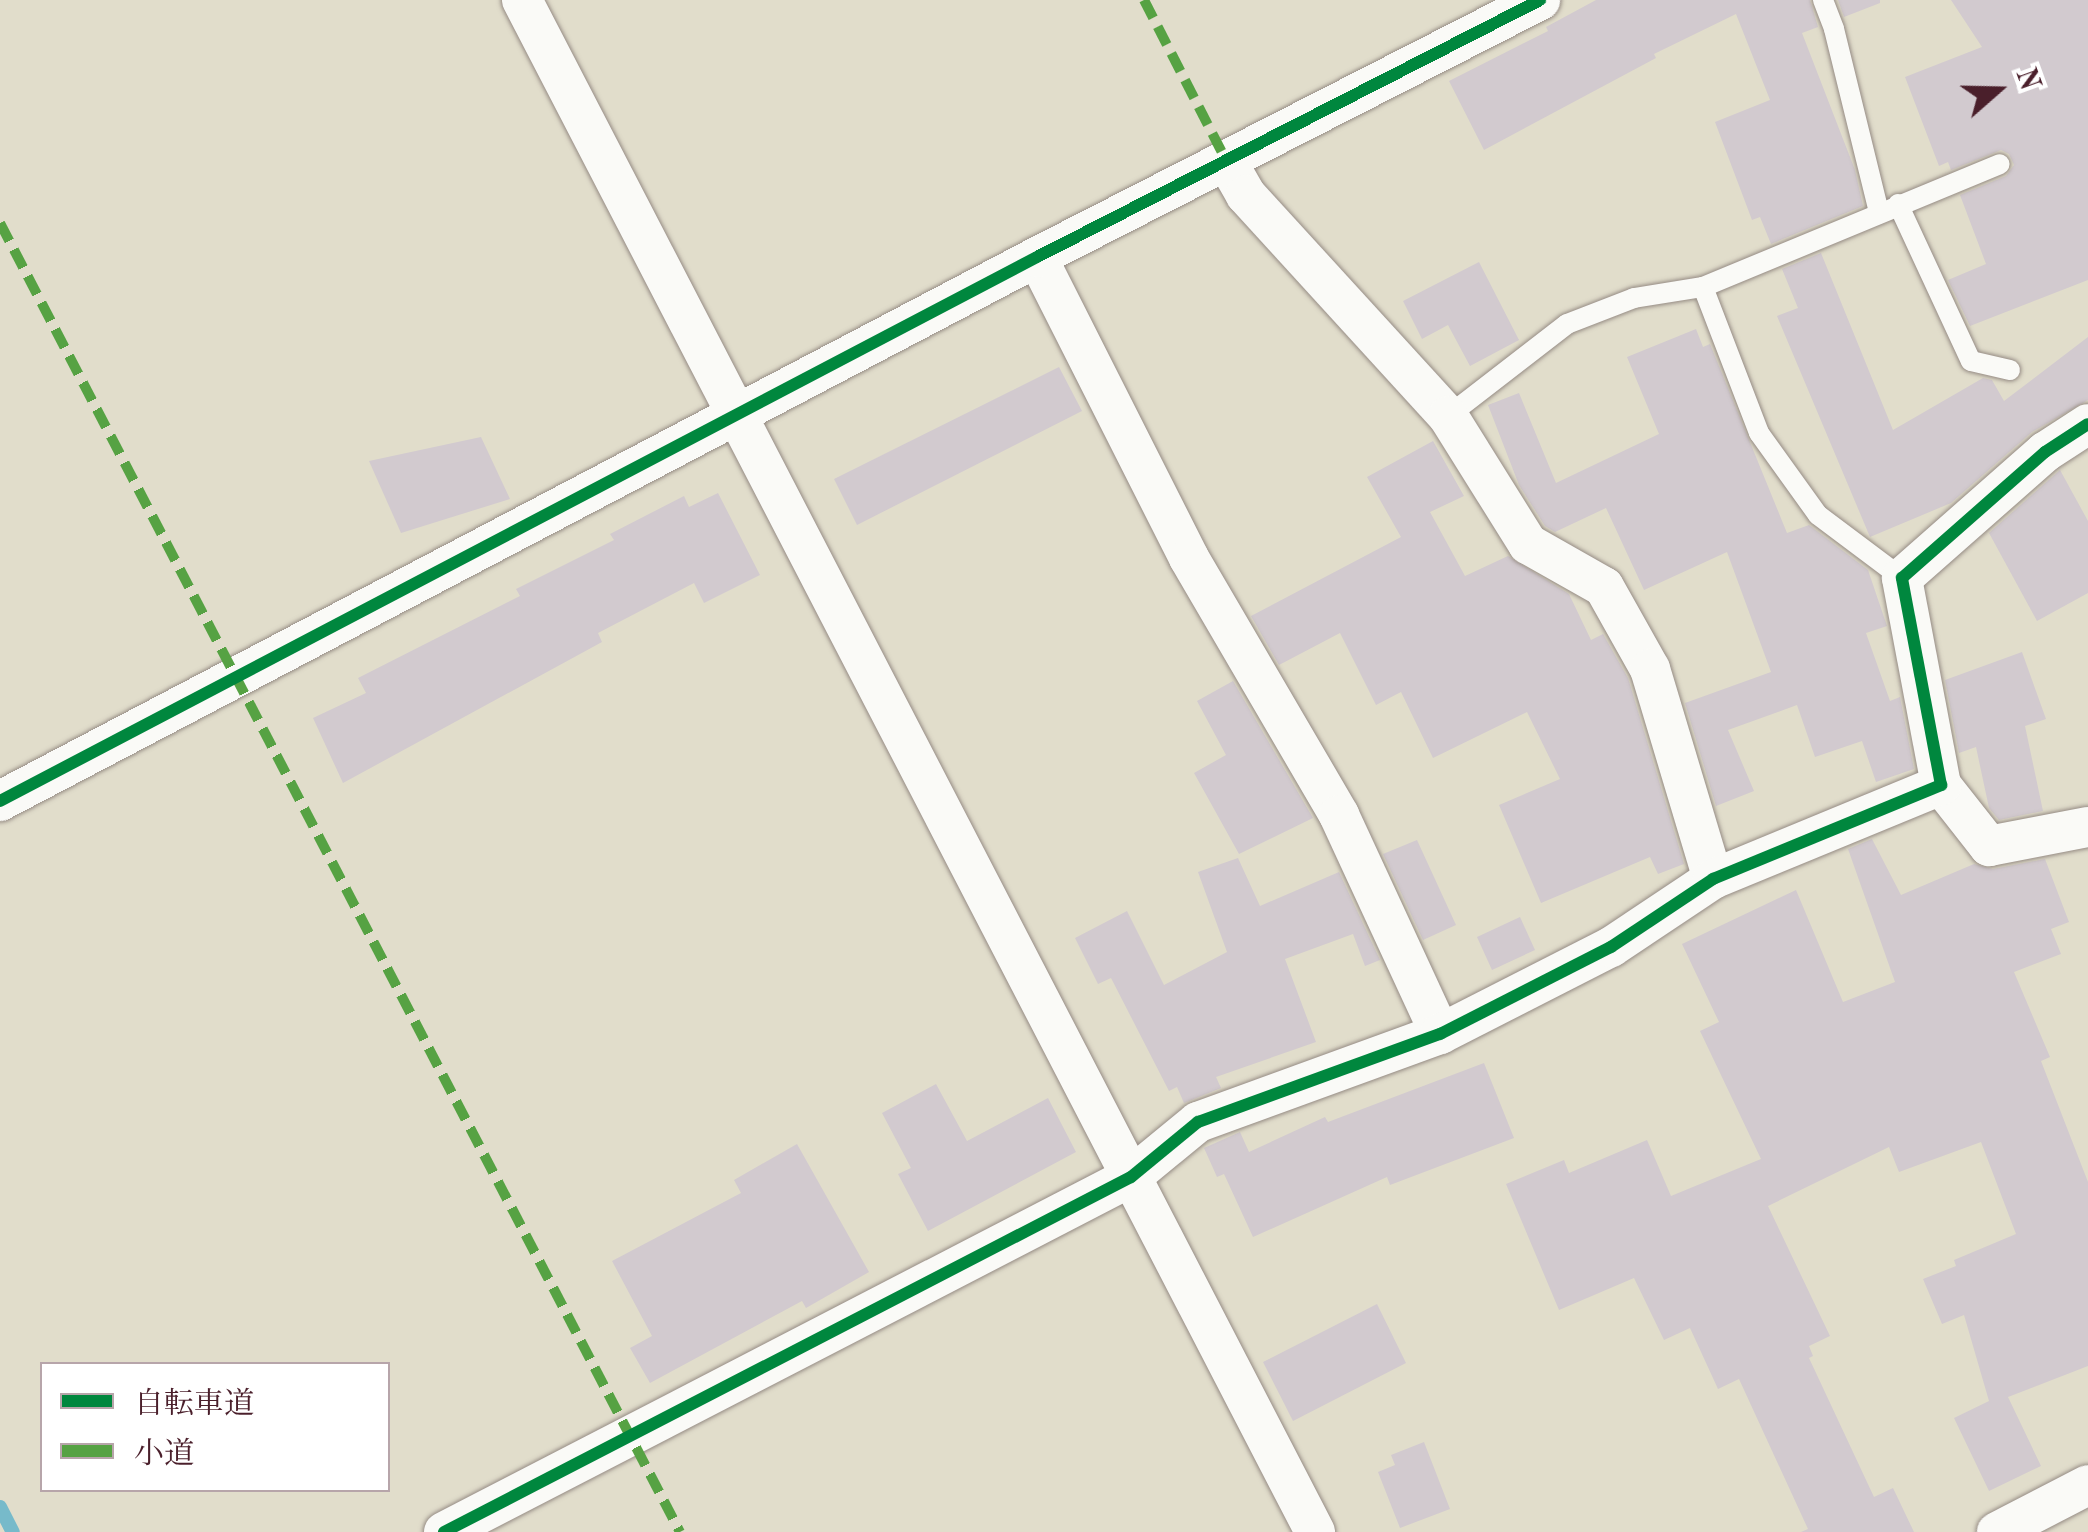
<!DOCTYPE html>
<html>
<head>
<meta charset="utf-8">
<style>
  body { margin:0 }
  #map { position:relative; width:2088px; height:1532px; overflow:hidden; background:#e1ddcb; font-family:"Old Standard TT","Noto Serif JP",serif }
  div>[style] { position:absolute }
  .stream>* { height:14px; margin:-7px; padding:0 7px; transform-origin:7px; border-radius:7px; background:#77baca }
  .building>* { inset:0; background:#d2cacf }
  .roads { filter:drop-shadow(0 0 2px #958b84) drop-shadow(0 0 2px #958b84) }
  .lane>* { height:20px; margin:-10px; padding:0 10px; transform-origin:10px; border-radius:10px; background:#fafaf7 }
  .street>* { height:40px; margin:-20px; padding:0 20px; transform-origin:20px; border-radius:20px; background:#fafaf7 }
  .quiet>* { height:10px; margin-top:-5px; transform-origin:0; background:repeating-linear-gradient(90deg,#56a243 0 20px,transparent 0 30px) }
  .cycleway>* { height:12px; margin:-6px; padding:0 6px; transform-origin:6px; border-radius:6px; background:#00873e }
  span { translate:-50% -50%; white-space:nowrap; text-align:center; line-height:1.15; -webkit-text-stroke:8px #fff; paint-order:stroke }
  .legend { position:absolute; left:40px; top:1362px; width:350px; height:130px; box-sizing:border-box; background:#fff; border:2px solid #b7a5aa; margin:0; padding:12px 18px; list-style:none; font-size:30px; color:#4a1f2b }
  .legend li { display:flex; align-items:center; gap:20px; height:50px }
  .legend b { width:50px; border:2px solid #b7a5aa }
  .north { position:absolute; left:1948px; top:40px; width:100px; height:100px; -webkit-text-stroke:8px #fff; paint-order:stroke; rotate:70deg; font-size:28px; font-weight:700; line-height:40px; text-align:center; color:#4a1f2b }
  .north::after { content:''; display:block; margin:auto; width:35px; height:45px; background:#4a1f2b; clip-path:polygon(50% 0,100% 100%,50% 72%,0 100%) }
</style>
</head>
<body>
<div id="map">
  <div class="stream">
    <div style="left:0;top:1507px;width:28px;rotate:63deg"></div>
  </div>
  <div class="building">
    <div style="clip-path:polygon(1596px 0,1810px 0,1818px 27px,1802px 33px,1855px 170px,1863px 206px,1771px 244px,1760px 217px,1752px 220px,1715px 122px,1770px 100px,1736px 14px,1654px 54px,1656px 58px,1484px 150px,1449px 81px,1548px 31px,1546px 27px)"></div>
    <div style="clip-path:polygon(1838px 0,1880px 0,1880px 3px,1844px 17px)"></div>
    <div style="clip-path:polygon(1951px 0,2088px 0,2088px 280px,1970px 326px,1948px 280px,1986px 264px,1960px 195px,2006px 176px,2014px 165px,2009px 154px,2001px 150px,1951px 170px,1948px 162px,1939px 166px,1905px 77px,1982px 47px)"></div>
    <div style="clip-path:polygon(1821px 253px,1893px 430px,1983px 378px,1992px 380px,2004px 401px,2088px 337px,2088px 400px,2032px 432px,1951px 503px,1870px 537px,1777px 316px,1798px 308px,1782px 269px)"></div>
    <div style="clip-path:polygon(1479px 262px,1519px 340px,1470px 366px,1448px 325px,1422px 339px,1403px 301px)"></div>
    <div style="clip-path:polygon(1696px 329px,1703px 347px,1710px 344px,1787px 533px,1809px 525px,1868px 570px,1887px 626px,1866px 633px,1890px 701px,1900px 697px,1914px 769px,1876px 782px,1862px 741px,1815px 757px,1797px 705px,1728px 730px,1754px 791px,1716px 806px,1685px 703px,1771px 672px,1727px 552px,1644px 590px,1606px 508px,1555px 532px,1545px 526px,1519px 485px,1488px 405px,1519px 393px,1556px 483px,1659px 434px,1627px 357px)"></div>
    <div style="clip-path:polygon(1059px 367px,1082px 411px,857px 525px,834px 479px)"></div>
    <div style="clip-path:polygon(481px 437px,510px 499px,401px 533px,369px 461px)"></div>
    <div style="clip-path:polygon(1433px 441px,1464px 496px,1430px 512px,1465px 576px,1508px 556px,1569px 594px,1591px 640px,1603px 634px,1628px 678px,1684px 864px,1658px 874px,1650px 857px,1541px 903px,1499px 805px,1560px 779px,1527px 712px,1433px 758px,1401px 692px,1376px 705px,1340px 633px,1279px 665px,1251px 616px,1401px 537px,1367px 477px)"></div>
    <div style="clip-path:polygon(2060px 470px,2088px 521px,2088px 593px,2037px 621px,1989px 533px)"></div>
    <div style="clip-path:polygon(718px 493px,760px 575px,704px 603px,694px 583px,598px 633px,602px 642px,343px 783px,313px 718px,366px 693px,358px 678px,520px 596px,516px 589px,614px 540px,610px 534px,684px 496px,689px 507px)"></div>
    <div style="clip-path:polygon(2022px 652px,2046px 719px,2025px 726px,2043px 811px,1999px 820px,1989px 808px,1976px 747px,1959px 753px,1945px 680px)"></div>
    <div style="clip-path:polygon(1233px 681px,1313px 818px,1239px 854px,1194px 773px,1226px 755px,1197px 701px)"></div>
    <div style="clip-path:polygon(1872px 839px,1901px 895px,1974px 864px,1993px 869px,2045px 859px,2069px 922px,2051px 929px,2061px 954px,2014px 972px,2050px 1057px,2041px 1061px,2088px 1182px,2088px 1366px,2008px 1397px,2041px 1466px,1989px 1491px,1954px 1418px,1989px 1401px,1964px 1315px,1942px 1324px,1923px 1279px,1956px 1266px,1954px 1260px,2016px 1234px,1981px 1142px,1899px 1172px,1889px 1147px,1768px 1206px,1830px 1336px,1809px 1346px,1813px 1356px,1809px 1358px,1874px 1497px,1893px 1488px,1914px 1532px,1801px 1532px,1808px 1529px,1739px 1379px,1718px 1389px,1690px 1328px,1664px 1340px,1634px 1278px,1559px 1310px,1506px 1184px,1564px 1160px,1569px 1173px,1647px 1140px,1671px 1196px,1761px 1159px,1700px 1031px,1719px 1022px,1682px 944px,1796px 890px,1843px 1002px,1895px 982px,1848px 849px)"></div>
    <div style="clip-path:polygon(1417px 840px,1456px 925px,1423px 940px,1383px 854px)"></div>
    <div style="clip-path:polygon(1238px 858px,1260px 906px,1339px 872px,1380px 960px,1365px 966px,1353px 934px,1285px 959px,1316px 1042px,1216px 1077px,1221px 1088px,1184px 1103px,1177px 1087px,1169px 1091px,1111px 978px,1098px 984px,1075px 938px,1127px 911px,1164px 985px,1227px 952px,1198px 872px)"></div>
    <div style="clip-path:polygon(1520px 917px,1535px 950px,1492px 970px,1477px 937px)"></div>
    <div style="clip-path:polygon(1484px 1063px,1514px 1138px,1390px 1185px,1387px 1177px,1253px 1237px,1224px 1174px,1217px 1177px,1204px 1148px,1240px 1132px,1249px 1152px,1325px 1117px,1328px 1122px)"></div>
    <div style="clip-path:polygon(936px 1084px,967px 1141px,1048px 1098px,1076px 1152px,928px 1231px,898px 1174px,911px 1168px,882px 1113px)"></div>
    <div style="clip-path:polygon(797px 1144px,869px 1272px,806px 1308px,802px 1301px,650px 1383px,630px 1348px,652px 1336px,612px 1261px,741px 1193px,734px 1180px)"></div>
    <div style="clip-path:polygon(1377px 1304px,1406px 1363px,1293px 1421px,1263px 1362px)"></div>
    <div style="clip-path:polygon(1424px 1442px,1450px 1509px,1400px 1528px,1378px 1472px,1395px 1465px,1391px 1455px)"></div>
  </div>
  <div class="roads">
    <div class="lane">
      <div style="left:1823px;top:0;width:31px;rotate:69deg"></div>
      <div style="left:1834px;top:29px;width:188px;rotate:76.2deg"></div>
      <div style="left:1898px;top:204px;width:173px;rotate:65.1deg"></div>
      <div style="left:1971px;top:361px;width:40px;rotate:13deg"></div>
      <div style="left:1703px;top:287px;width:321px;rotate:-22.5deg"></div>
      <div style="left:1448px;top:416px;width:150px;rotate:-37.7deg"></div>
      <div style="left:1567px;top:324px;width:72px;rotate:-21.2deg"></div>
      <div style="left:1634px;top:298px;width:70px;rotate:-9.1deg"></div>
      <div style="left:1703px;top:287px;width:156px;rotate:69deg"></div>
      <div style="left:1759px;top:433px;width:101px;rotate:54.3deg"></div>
      <div style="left:1818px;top:515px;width:105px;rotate:36.9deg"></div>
    </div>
    <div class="street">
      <div style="left:522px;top:0;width:1725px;rotate:62.63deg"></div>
      <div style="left:1226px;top:160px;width:40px;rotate:60.3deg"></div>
      <div style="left:1246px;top:195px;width:299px;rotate:47.6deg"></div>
      <div style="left:1448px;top:416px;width:151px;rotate:58deg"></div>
      <div style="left:1528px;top:544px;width:87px;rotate:29.5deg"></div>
      <div style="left:1604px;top:587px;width:94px;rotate:60.7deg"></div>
      <div style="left:1650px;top:669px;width:219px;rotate:73.3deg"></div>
      <div style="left:1037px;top:257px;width:337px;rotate:63.2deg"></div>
      <div style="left:1189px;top:558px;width:298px;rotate:59.7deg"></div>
      <div style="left:1339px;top:815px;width:241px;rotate:65.2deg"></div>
      <div style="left:1941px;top:785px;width:78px;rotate:51.8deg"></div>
      <div style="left:1989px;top:846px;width:101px;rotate:-10.9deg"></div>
      <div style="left:0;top:801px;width:1171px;rotate:-27.68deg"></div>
      <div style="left:1037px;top:257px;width:565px;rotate:-27.06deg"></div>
      <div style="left:444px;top:1532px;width:773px;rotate:-27.33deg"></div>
      <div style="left:1131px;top:1177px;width:87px;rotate:-39.4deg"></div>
      <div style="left:1198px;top:1122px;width:258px;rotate:-20deg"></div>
      <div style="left:1440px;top:1034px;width:192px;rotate:-27deg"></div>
      <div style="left:1611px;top:947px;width:123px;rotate:-33.7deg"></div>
      <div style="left:1713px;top:879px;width:247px;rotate:-22.4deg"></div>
      <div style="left:1941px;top:785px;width:211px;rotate:-100.7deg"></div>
      <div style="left:1902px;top:578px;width:191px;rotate:-41.4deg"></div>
      <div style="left:2045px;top:452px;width:51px;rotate:-33.1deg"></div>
      <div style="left:1997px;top:1532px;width:102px;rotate:-27.3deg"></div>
    </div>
  </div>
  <div class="quiet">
    <div style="left:1144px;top:0;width:180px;rotate:62.9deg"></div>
    <div style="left:0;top:223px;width:1475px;rotate:62.55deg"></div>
  </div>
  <div class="cycleway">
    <div style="left:0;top:801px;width:1171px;rotate:-27.68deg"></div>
    <div style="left:1037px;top:257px;width:565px;rotate:-27.06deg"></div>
    <div style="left:444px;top:1532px;width:773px;rotate:-27.33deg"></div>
    <div style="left:1131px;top:1177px;width:87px;rotate:-39.4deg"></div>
    <div style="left:1198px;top:1122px;width:258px;rotate:-20deg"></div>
    <div style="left:1440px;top:1034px;width:192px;rotate:-27deg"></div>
    <div style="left:1611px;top:947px;width:123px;rotate:-33.7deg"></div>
    <div style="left:1713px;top:879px;width:247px;rotate:-22.4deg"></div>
    <div style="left:1941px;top:785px;width:211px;rotate:-100.7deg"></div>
    <div style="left:1902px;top:578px;width:191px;rotate:-41.4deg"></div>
    <div style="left:2045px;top:452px;width:51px;rotate:-33.1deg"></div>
  </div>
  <ul class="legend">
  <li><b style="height:12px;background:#00873e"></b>自転車道</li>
  <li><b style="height:12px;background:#56a243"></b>小道</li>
  </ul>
  <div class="north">N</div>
</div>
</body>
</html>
